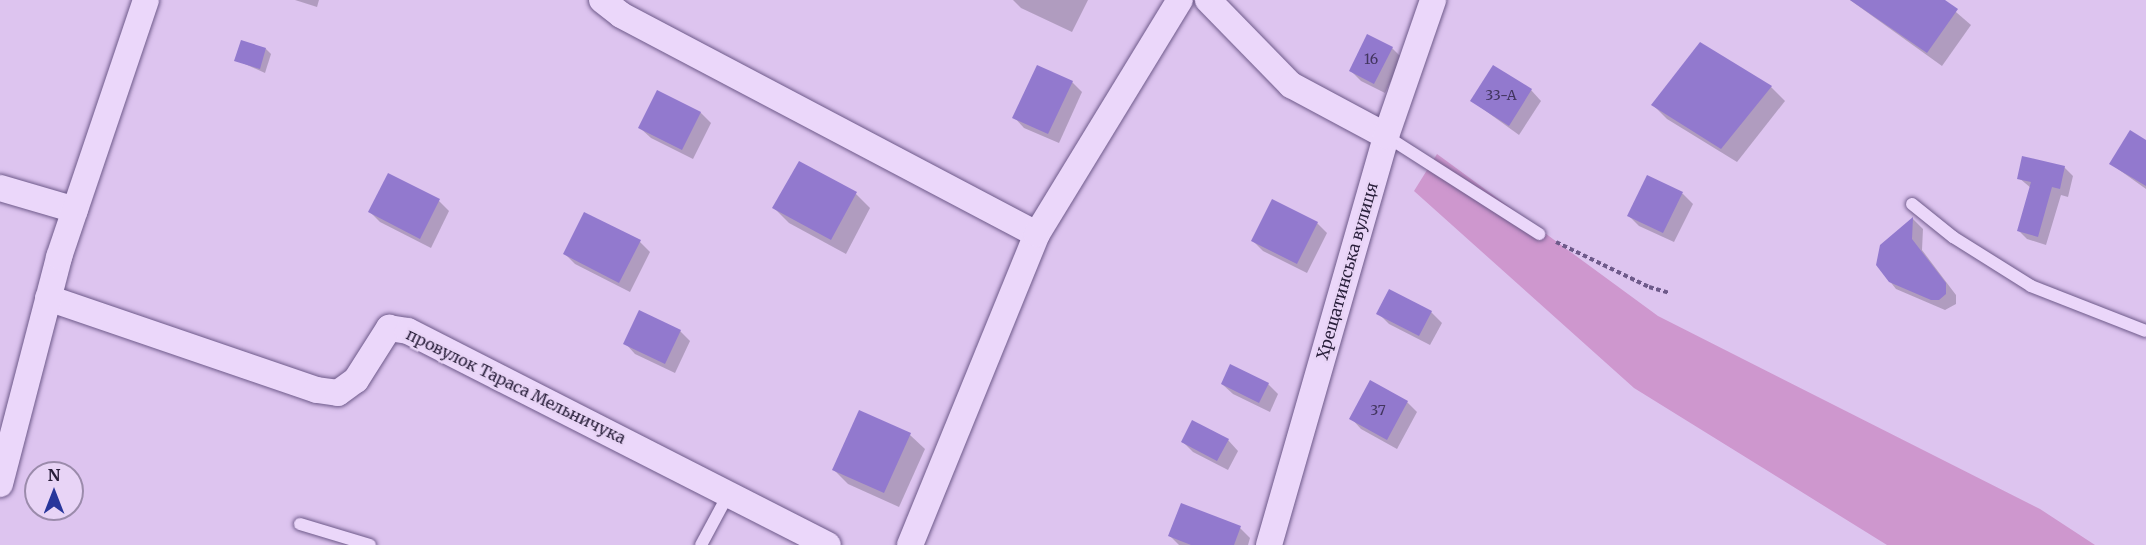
<!DOCTYPE html>
<html>
<head>
<meta charset="utf-8">
<style>
  body { margin:0 }
  #map { position:relative; width:2146px; height:545px; overflow:hidden; background:#ddc4ef; font-family:Merriweather,serif }
  div>[style] { position:absolute }
  .green>* { inset:0; background:#ce97ce }
  .shadow>* { inset:0; background:#0003 }
  .building>* { inset:0; background:#9279ce }
  .path>* { height:4px; margin-top:-2px; transform-origin:0; background:repeating-linear-gradient(90deg,#6e5a8a 0 4.5px,transparent 0 7.5px) }
  .roads { filter:drop-shadow(0 0 2px #6e5a8a) drop-shadow(0 0 2px #6e5a8a) }
  .service>* { height:12px; margin:-6px; padding:0 6px; transform-origin:6px; border-radius:6px; background:#ebd7fa }
  .minor>* { height:26px; margin:-13px; padding:0 13px; transform-origin:13px; border-radius:13px; background:#ebd7fa }
  span { translate:-50% -50%; white-space:nowrap; text-align:center; line-height:1.15; -webkit-text-stroke:5px #e8d4f6; paint-order:stroke }
  .number-label { font-size:14px; color:#42355f }
  .number-label span { -webkit-text-stroke-width:0 }
  .street-label { font-size:16px; color:#281e3a }
  .north { position:absolute; left:24px; top:461px; width:60px; height:60px; box-sizing:border-box; background:#e8d4f6; border:2px solid #9b8bab; border-radius:50%; rotate:0deg; font-size:16px; font-weight:700; line-height:24px; text-align:center; color:#281e3a }
  .north::after { content:''; display:block; margin:auto; width:21px; height:27px; background:#28369b; clip-path:polygon(50% 0,100% 100%,50% 72%,0 100%) }
</style>
</head>
<body>
<div id="map">
  <div class="green">
    <div style="clip-path:polygon(1437px 154px,1658px 316px,2040px 509px,2095px 545px,1887px 545px,1634px 388px,1414px 191px)"></div>
  </div>
  <div class="shadow">
    <div style="clip-path:polygon(295px 0,319px 0,317px 7px)"></div>
    <div style="clip-path:polygon(1013px 0,1088px 0,1072px 32px,1021px 8px)"></div>
    <div style="clip-path:polygon(1850px 0,1942px 0,1971px 25px,1942px 66px)"></div>
    <div style="clip-path:polygon(1392px 48px,1402px 58px,1385px 93px,1361px 81px,1351px 71px)"></div>
    <div style="clip-path:polygon(266px 49px,271px 54px,265px 73px,236px 60px)"></div>
    <div style="clip-path:polygon(1072px 82px,1082px 92px,1059px 143px,1024px 128px,1014px 117px)"></div>
    <div style="clip-path:polygon(1771px 87px,1785px 101px,1737px 162px,1667px 119px,1653px 105px)"></div>
    <div style="clip-path:polygon(1531px 90px,1541px 101px,1519px 135px,1472px 101px)"></div>
    <div style="clip-path:polygon(658px 92px,701px 113px,711px 123px,693px 159px,651px 138px,640px 128px)"></div>
    <div style="clip-path:polygon(2146px 141px,2146px 189px,2111px 164px)"></div>
    <div style="clip-path:polygon(2064px 167px,2073px 176px,2068px 197px,2061px 195px,2046px 245px,2027px 239px,2019px 231px,2031px 188px,2019px 178px)"></div>
    <div style="clip-path:polygon(389px 175px,439px 201px,449px 211px,431px 248px,380px 222px,370px 212px)"></div>
    <div style="clip-path:polygon(1648px 177px,1683px 194px,1693px 204px,1674px 242px,1639px 226px,1629px 216px)"></div>
    <div style="clip-path:polygon(856px 194px,870px 208px,846px 254px,789px 223px,774px 208px)"></div>
    <div style="clip-path:polygon(1913px 219px,1923px 229px,1922px 250px,1956px 295px,1956px 304px,1945px 310px,1896px 289px,1877px 265px,1881px 246px)"></div>
    <div style="clip-path:polygon(1317px 223px,1327px 233px,1307px 273px,1263px 251px,1253px 241px)"></div>
    <div style="clip-path:polygon(640px 242px,650px 252px,630px 292px,575px 264px,565px 254px)"></div>
    <div style="clip-path:polygon(1390px 291px,1431px 312px,1442px 323px,1430px 345px,1389px 324px,1378px 313px)"></div>
    <div style="clip-path:polygon(680px 331px,690px 341px,675px 373px,635px 354px,625px 343px)"></div>
    <div style="clip-path:polygon(1222px 384px,1268px 384px,1278px 394px,1270px 412px,1233px 394px)"></div>
    <div style="clip-path:polygon(1407px 402px,1417px 412px,1397px 449px,1361px 429px,1351px 418px)"></div>
    <div style="clip-path:polygon(910px 435px,925px 449px,899px 507px,848px 484px,834px 470px)"></div>
    <div style="clip-path:polygon(1228px 440px,1238px 451px,1228px 470px,1193px 452px,1183px 442px)"></div>
    <div style="clip-path:polygon(1240px 528px,1250px 538px,1248px 545px,1179px 545px,1169px 535px)"></div>
  </div>
  <div class="building">
    <div style="clip-path:polygon(1850px 0,1945px 0,1958px 9px,1927px 53px)"></div>
    <div style="clip-path:polygon(1367px 34px,1393px 47px,1374px 84px,1349px 71px)"></div>
    <div style="clip-path:polygon(241px 40px,266px 48px,260px 69px,234px 61px)"></div>
    <div style="clip-path:polygon(1700px 42px,1772px 86px,1721px 149px,1651px 105px)"></div>
    <div style="clip-path:polygon(1037px 65px,1073px 81px,1048px 134px,1012px 118px)"></div>
    <div style="clip-path:polygon(1493px 65px,1532px 89px,1509px 126px,1470px 101px)"></div>
    <div style="clip-path:polygon(657px 90px,701px 112px,682px 150px,638px 128px)"></div>
    <div style="clip-path:polygon(2130px 130px,2146px 140px,2146px 186px,2109px 164px)"></div>
    <div style="clip-path:polygon(2022px 156px,2065px 166px,2060px 189px,2052px 187px,2038px 237px,2017px 231px,2031px 182px,2017px 179px)"></div>
    <div style="clip-path:polygon(799px 161px,857px 192px,831px 240px,772px 208px)"></div>
    <div style="clip-path:polygon(388px 173px,440px 199px,420px 239px,368px 212px)"></div>
    <div style="clip-path:polygon(1647px 175px,1683px 192px,1663px 233px,1627px 216px)"></div>
    <div style="clip-path:polygon(1272px 199px,1318px 222px,1297px 264px,1251px 241px)"></div>
    <div style="clip-path:polygon(584px 212px,641px 240px,619px 283px,563px 254px)"></div>
    <div style="clip-path:polygon(1913px 217px,1912px 239px,1946px 283px,1946px 294px,1939px 300px,1931px 300px,1889px 282px,1876px 265px,1880px 245px)"></div>
    <div style="clip-path:polygon(1389px 289px,1432px 311px,1419px 336px,1376px 314px)"></div>
    <div style="clip-path:polygon(639px 310px,681px 330px,665px 364px,623px 344px)"></div>
    <div style="clip-path:polygon(1230px 364px,1269px 383px,1259px 403px,1221px 384px)"></div>
    <div style="clip-path:polygon(1370px 380px,1408px 401px,1387px 440px,1349px 419px)"></div>
    <div style="clip-path:polygon(859px 410px,911px 433px,884px 493px,832px 470px)"></div>
    <div style="clip-path:polygon(1192px 420px,1229px 439px,1217px 461px,1181px 442px)"></div>
    <div style="clip-path:polygon(1181px 503px,1241px 526px,1234px 545px,1191px 545px,1168px 536px)"></div>
  </div>
  <div class="path">
    <div style="left:1556px;top:242px;width:103px;rotate:25.8deg"></div>
    <div style="left:1649px;top:287px;width:22px;rotate:16deg"></div>
  </div>
  <div class="roads">
    <div class="service">
      <div style="left:1386px;top:136px;width:182px;rotate:32.6deg"></div>
      <div style="left:1912px;top:204px;width:53px;rotate:38.8deg"></div>
      <div style="left:1953px;top:237px;width:92px;rotate:32.1deg"></div>
      <div style="left:2031px;top:286px;width:123px;rotate:21.4deg"></div>
      <div style="left:300px;top:524px;width:73px;rotate:16.7deg"></div>
      <div style="left:701px;top:545px;width:59px;rotate:-61.7deg"></div>
    </div>
    <div class="minor">
      <div style="left:602px;top:0;width:24px;rotate:38deg"></div>
      <div style="left:621px;top:15px;width:470px;rotate:27.8deg"></div>
      <div style="left:1208px;top:0;width:119px;rotate:45.7deg"></div>
      <div style="left:1291px;top:85px;width:108px;rotate:28.2deg"></div>
      <div style="left:0;top:188px;width:78px;rotate:16.3deg"></div>
      <div style="left:48px;top:298px;width:284px;rotate:18.9deg"></div>
      <div style="left:317px;top:390px;width:21px;rotate:8deg"></div>
      <div style="left:338px;top:393px;width:22px;rotate:-36deg"></div>
      <div style="left:356px;top:380px;width:62px;rotate:-57.6deg"></div>
      <div style="left:389px;top:328px;width:19px;rotate:9deg"></div>
      <div style="left:408px;top:331px;width:471px;rotate:27deg"></div>
      <div style="left:0;top:484px;width:235px;rotate:-75.4deg"></div>
      <div style="left:59px;top:257px;width:271px;rotate:-71.3deg"></div>
      <div style="left:910px;top:545px;width:336px;rotate:-67.8deg"></div>
      <div style="left:1037px;top:234px;width:274px;rotate:-58.6deg"></div>
      <div style="left:1269px;top:545px;width:425px;rotate:-74deg"></div>
      <div style="left:1386px;top:136px;width:144px;rotate:-70.9deg"></div>
    </div>
  </div>
  <div class="number-label">
    <span style="left:1371px;top:59px">16</span>
    <span style="left:1501px;top:95px">33-А</span>
    <span style="left:1378px;top:410px">37</span>
  </div>
  <div class="street-label">
    <span style="left:1347px;top:271px;rotate:-74deg">Хрещатинська вулиця</span>
    <span style="left:516px;top:386px;rotate:26deg">провулок Тараса Мельничука</span>
  </div>
  <div class="north">N</div>
</div>
</body>
</html>
